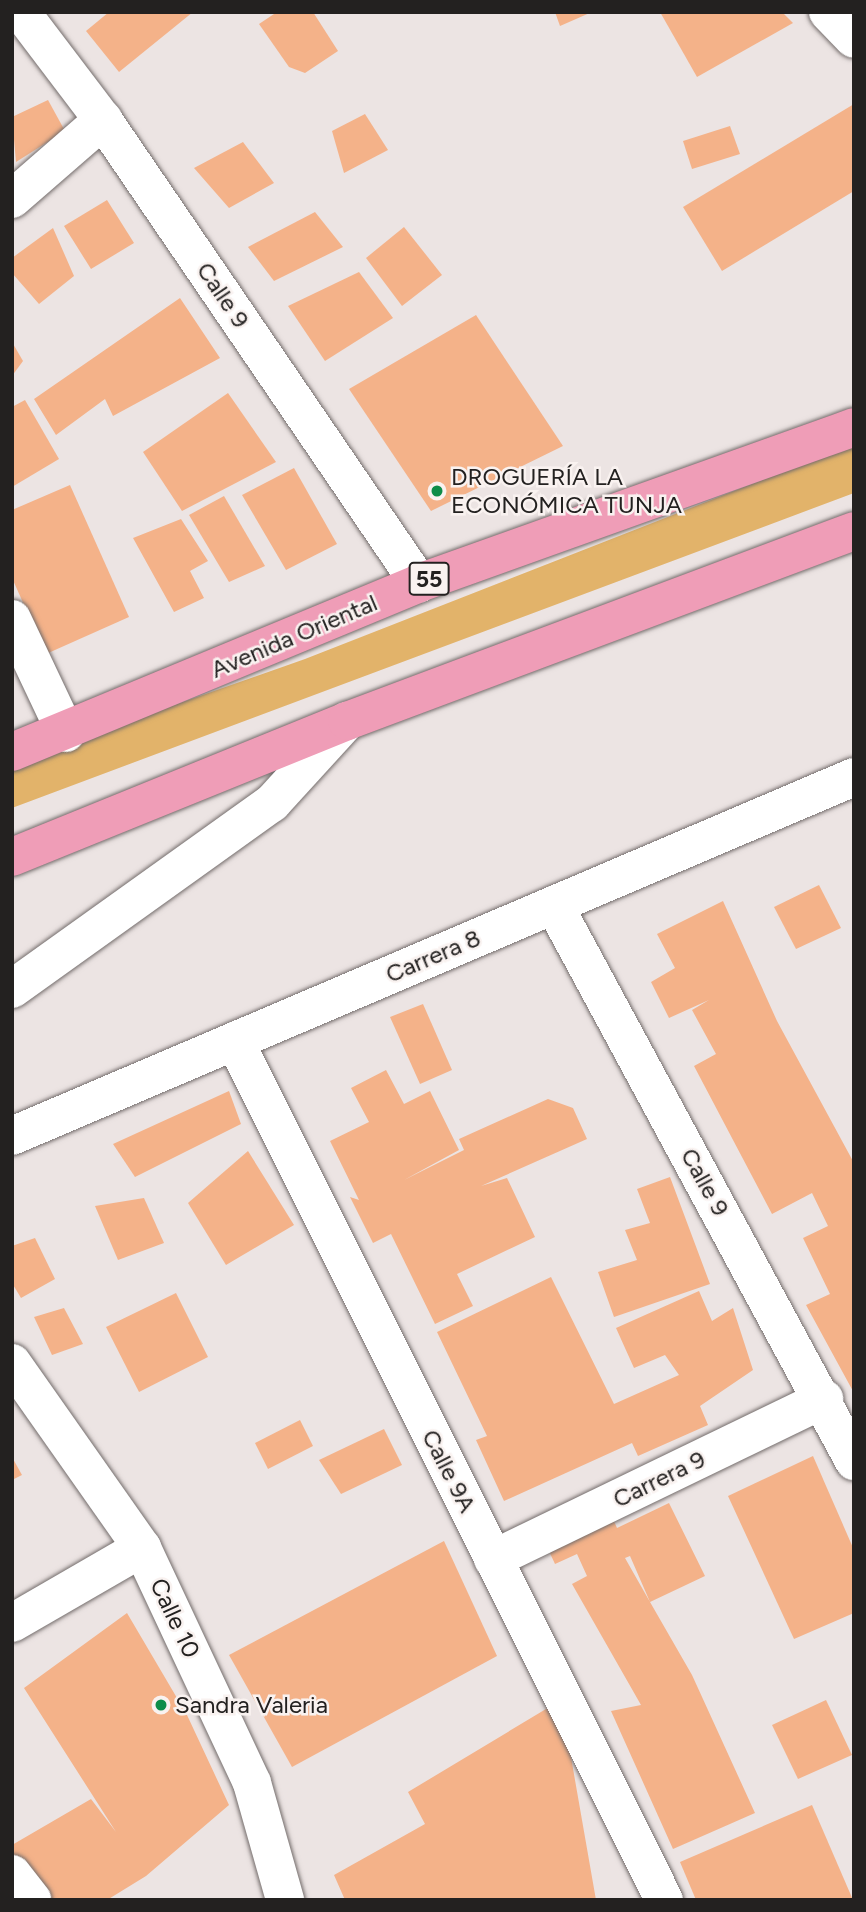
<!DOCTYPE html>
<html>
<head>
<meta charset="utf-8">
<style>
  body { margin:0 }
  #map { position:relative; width:866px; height:1912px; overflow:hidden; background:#ece4e3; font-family:Figtree,sans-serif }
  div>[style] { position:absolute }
  .green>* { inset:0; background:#e2b36a }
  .building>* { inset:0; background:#f4b289 }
  .roads { filter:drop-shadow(0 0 2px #736c6b) drop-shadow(0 0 2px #736c6b) }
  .minor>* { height:38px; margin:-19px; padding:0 19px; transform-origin:19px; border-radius:19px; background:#fff }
  .major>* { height:38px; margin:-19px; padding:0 19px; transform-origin:19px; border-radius:19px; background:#ef9db7 }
  .dots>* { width:19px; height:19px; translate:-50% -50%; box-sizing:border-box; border:4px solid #f9f2f0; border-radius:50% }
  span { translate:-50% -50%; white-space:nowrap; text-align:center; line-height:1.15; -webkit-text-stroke:5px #f9f2f0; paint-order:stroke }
  .shield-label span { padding:2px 5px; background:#f9f2f0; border:2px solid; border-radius:5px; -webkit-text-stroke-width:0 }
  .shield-label { font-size:23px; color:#232120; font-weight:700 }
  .street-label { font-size:24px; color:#232120 }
  .poi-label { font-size:24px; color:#232120 }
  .left { translate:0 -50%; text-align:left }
  .frame { position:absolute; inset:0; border:14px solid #232120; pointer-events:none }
</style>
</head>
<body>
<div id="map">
  <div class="green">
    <div style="clip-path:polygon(854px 444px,854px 493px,12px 808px,12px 762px,305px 659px)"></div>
  </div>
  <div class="building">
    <div style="clip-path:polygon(109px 12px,193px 12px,119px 72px,86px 31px)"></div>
    <div style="clip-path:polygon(277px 12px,313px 12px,338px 51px,305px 73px,289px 67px,259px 24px)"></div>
    <div style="clip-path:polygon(555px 12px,592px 12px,560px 26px)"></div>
    <div style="clip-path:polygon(660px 12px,782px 12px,793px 23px,697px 77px)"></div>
    <div style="clip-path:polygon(48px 100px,65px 131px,16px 162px,12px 117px)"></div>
    <div style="clip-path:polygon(854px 104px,854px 191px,722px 271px,683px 207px)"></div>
    <div style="clip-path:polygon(365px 114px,388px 150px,344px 173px,332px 131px)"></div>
    <div style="clip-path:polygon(730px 126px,740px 154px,692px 169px,683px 141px)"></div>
    <div style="clip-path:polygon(243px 142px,274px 183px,229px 208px,194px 168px)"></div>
    <div style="clip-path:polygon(107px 200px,134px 243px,91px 269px,64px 226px)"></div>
    <div style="clip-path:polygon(315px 212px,343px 247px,274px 281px,248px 247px)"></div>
    <div style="clip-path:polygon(404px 227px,442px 275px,402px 306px,366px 258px)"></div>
    <div style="clip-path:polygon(53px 228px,74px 276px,39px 304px,12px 273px,12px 258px)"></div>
    <div style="clip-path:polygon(359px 272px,393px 318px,325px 361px,288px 306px)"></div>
    <div style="clip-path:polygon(180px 298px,220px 358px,113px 416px,105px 399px,56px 435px,34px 399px)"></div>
    <div style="clip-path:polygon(476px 315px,563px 446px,431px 511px,349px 389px)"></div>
    <div style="clip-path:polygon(12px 342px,23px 361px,12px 376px)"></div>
    <div style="clip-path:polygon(228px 393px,276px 462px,182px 511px,143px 452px)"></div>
    <div style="clip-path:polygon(25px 400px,59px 459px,12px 487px,12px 407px)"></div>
    <div style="clip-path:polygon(294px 468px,337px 544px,286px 570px,242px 495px)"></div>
    <div style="clip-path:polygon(70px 485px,129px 617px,46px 654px,12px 578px,12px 510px)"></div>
    <div style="clip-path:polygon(224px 496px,265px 566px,229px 582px,189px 515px)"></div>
    <div style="clip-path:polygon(181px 519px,208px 561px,190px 571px,204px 598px,174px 612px,133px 538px)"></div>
    <div style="clip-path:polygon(819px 885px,841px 928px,796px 949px,774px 907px)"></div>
    <div style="clip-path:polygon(723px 901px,777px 1021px,854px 1163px,854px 1393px,806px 1305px,830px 1294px,803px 1238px,828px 1226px,812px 1193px,772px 1214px,694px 1066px,716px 1054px,692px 1010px,709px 1000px,669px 1018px,651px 982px,675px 968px,657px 934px)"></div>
    <div style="clip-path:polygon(423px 1004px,452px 1070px,420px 1084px,390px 1017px)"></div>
    <div style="clip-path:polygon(386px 1070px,404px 1104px,430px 1091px,459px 1150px,404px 1180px,464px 1150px,459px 1139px,548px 1099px,573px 1108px,587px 1139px,481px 1186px,507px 1178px,535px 1237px,457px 1274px,473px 1306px,435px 1324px,391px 1234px,373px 1243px,350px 1197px,359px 1200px,330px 1141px,369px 1122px,351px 1088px)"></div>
    <div style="clip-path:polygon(229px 1091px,241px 1124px,135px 1177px,113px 1144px)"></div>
    <div style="clip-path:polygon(248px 1151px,294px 1225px,226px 1265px,188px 1203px)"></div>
    <div style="clip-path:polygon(670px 1177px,710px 1284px,614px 1317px,598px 1272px,637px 1260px,625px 1230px,650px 1223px,637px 1189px)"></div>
    <div style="clip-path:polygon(144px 1198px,164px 1243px,118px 1260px,95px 1206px)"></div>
    <div style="clip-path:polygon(35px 1238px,55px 1279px,21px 1298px,12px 1283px,12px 1246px)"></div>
    <div style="clip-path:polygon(551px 1277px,614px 1404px,679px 1375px,665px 1355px,634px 1368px,616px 1328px,699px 1291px,712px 1321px,733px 1308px,753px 1370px,700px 1406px,708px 1425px,638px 1456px,632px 1443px,504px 1501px,476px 1440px,487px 1436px,437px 1332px)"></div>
    <div style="clip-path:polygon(176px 1293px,208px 1357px,139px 1392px,106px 1327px)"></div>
    <div style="clip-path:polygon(64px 1308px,83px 1344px,52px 1355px,34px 1317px)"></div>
    <div style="clip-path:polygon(300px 1420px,313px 1446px,268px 1469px,255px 1443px)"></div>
    <div style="clip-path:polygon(384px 1429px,402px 1465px,341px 1494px,319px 1460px)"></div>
    <div style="clip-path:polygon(813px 1456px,854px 1550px,854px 1613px,794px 1639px,728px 1496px)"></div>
    <div style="clip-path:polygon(12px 1457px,22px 1475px,12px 1480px)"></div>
    <div style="clip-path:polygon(evenodd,669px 1503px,705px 1576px,650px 1602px,692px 1675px,755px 1813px,673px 1849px,611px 1711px,641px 1705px,572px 1584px,587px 1576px,577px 1554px,555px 1564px,548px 1549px,613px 1519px,617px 1528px,669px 1503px,630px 1556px,650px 1602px,625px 1558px,630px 1556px)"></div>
    <div style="clip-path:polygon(444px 1541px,497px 1656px,292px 1767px,229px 1655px)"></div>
    <div style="clip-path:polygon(127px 1613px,187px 1715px,229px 1805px,146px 1876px,107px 1900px,34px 1900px,12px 1870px,12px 1845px,91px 1799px,116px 1832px,24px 1688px)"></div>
    <div style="clip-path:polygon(561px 1700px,596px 1900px,345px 1900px,334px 1875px,425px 1824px,408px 1792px)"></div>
    <div style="clip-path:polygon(826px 1700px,852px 1755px,798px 1779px,772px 1725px)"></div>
    <div style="clip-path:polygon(812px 1805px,853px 1900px,696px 1900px,680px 1862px)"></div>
  </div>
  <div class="roads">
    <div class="minor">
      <div style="left:21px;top:12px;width:136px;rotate:52.8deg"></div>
      <div style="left:103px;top:120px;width:561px;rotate:55.69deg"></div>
      <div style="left:828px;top:12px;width:37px;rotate:46deg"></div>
      <div style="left:12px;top:199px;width:121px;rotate:-41deg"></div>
      <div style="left:12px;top:619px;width:126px;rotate:64.7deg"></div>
      <div style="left:554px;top:905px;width:632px;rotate:61.65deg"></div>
      <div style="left:12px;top:989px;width:320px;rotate:-35.6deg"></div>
      <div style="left:272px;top:803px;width:111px;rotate:-47.6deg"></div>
      <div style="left:235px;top:1041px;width:960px;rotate:63.46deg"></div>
      <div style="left:12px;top:1136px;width:915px;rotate:-23.09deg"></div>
      <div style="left:12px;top:1363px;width:226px;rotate:54.9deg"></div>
      <div style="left:142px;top:1548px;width:259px;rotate:64.9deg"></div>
      <div style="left:252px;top:1783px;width:122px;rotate:74.2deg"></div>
      <div style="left:493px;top:1559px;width:368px;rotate:-25.8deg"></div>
      <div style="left:12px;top:1623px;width:150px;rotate:-30deg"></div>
      <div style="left:12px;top:1874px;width:33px;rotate:52deg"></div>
    </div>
    <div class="major">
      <div style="left:12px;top:752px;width:441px;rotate:-22.5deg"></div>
      <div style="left:419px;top:583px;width:462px;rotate:-19.7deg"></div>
      <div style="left:12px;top:857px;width:362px;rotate:-22.1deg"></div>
      <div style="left:347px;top:721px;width:541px;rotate:-20.54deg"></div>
    </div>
  </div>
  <div class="dots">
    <div style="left:437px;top:491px;background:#0e8d49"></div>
    <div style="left:161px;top:1705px;background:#0e8d49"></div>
  </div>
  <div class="shield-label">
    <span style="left:429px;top:579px">55</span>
  </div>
  <div class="street-label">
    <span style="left:223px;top:295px;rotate:56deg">Calle 9</span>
    <span style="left:294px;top:636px;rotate:-23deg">Avenida Oriental</span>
    <span style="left:433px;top:956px;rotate:-23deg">Carrera 8</span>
    <span style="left:705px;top:1182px;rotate:61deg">Calle 9</span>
    <span style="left:449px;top:1471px;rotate:63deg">Calle 9A</span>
    <span style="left:659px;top:1479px;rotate:-26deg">Carrera 9</span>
    <span style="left:175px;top:1618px;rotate:65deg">Calle 10</span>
  </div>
  <div class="poi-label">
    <span class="left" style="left:451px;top:491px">DROGUERÍA LA<br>ECONÓMICA TUNJA</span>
    <span class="left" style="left:175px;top:1705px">Sandra Valeria</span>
  </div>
  <div class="frame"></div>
</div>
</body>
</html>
